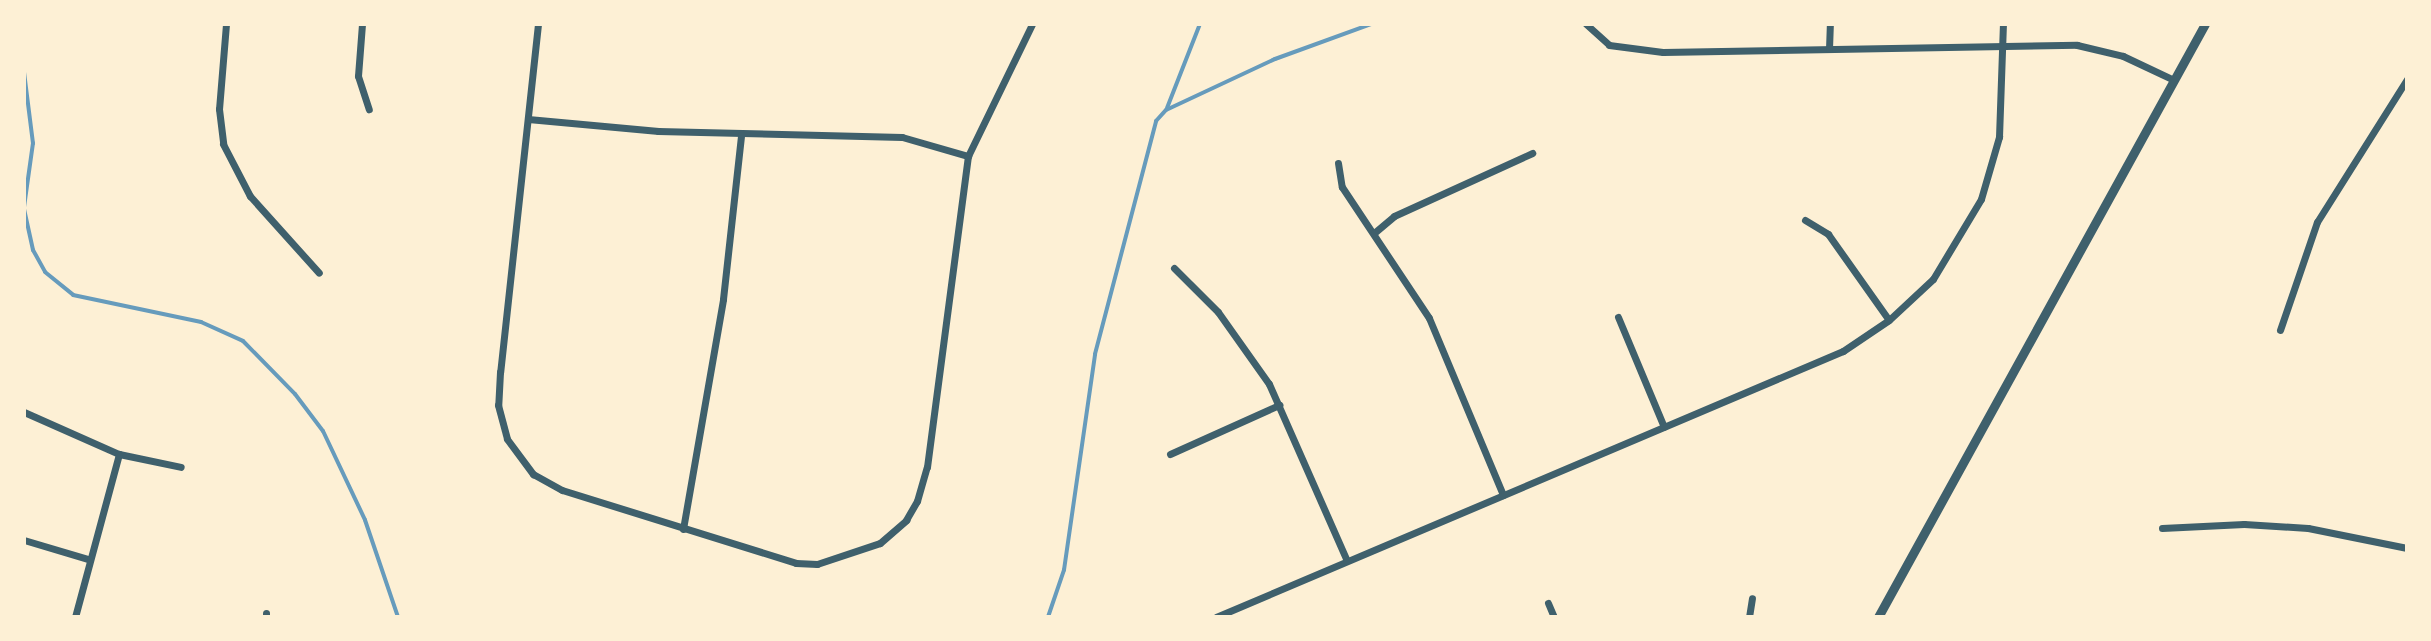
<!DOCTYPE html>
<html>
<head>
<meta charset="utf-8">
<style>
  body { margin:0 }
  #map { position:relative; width:2431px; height:641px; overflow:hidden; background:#fdf0d5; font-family:"Titillium Web",sans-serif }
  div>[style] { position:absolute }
  .stream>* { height:4px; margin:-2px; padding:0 2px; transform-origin:2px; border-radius:2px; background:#669bbc }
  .minor>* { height:7px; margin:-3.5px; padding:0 3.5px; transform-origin:3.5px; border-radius:3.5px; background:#3f606c }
  .tertiary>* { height:9px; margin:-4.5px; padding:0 4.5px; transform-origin:4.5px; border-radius:4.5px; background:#3f606c }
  span { translate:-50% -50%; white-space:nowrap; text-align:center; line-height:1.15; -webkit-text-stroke:8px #fdf0d5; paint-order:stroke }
  .frame { position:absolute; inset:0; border:26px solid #fdf0d5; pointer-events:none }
</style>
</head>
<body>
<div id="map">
  <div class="stream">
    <div style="left:24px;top:72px;width:72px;rotate:82.8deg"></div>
    <div style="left:33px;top:143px;width:65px;rotate:98deg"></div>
    <div style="left:1167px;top:108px;width:90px;rotate:-68.6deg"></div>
    <div style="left:24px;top:209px;width:42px;rotate:77.6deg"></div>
    <div style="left:33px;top:250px;width:25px;rotate:61deg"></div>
    <div style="left:45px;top:272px;width:36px;rotate:39deg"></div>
    <div style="left:73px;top:295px;width:131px;rotate:11.9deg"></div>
    <div style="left:201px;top:322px;width:46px;rotate:24.3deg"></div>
    <div style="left:243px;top:341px;width:74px;rotate:45.5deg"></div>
    <div style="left:295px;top:394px;width:46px;rotate:52.9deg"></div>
    <div style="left:323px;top:431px;width:98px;rotate:64.7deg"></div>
    <div style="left:365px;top:520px;width:102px;rotate:71.2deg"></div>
    <div style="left:1048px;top:617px;width:50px;rotate:-71.2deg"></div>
    <div style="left:1064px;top:570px;width:218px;rotate:-81.8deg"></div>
    <div style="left:1095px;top:354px;width:241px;rotate:-75.3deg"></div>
    <div style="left:1156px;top:121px;width:15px;rotate:-48deg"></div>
    <div style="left:1166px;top:110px;width:120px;rotate:-25.1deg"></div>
    <div style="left:1275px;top:59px;width:102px;rotate:-20deg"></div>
  </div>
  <div class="minor">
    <div style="left:226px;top:24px;width:85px;rotate:94.7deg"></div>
    <div style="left:219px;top:109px;width:35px;rotate:83deg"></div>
    <div style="left:223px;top:144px;width:59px;rotate:62.6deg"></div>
    <div style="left:250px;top:196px;width:103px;rotate:48.1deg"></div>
    <div style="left:362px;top:24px;width:52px;rotate:94.4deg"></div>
    <div style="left:358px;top:76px;width:35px;rotate:72deg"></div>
    <div style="left:538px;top:24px;width:350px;rotate:96.2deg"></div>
    <div style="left:500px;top:372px;width:33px;rotate:93deg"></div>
    <div style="left:498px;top:405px;width:35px;rotate:75deg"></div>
    <div style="left:507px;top:439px;width:44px;rotate:53.4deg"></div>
    <div style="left:533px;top:474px;width:33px;rotate:29deg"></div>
    <div style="left:562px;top:490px;width:245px;rotate:17.3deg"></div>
    <div style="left:796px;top:563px;width:21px;rotate:3deg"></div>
    <div style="left:817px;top:564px;width:66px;rotate:-18.4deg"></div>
    <div style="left:880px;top:543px;width:35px;rotate:-41deg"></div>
    <div style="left:906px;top:520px;width:22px;rotate:-60deg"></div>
    <div style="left:917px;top:501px;width:35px;rotate:-74deg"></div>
    <div style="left:927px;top:467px;width:314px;rotate:-82.5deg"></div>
    <div style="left:968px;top:156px;width:147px;rotate:-64.1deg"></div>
    <div style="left:1586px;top:24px;width:31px;rotate:42deg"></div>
    <div style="left:1609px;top:45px;width:54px;rotate:7.4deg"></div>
    <div style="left:1663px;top:52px;width:414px;rotate:-1deg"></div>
    <div style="left:2077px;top:45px;width:47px;rotate:13.4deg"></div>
    <div style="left:2123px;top:56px;width:56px;rotate:25.2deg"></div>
    <div style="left:1829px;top:49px;width:25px;rotate:-88deg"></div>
    <div style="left:528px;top:119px;width:131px;rotate:5.3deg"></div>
    <div style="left:658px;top:131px;width:244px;rotate:1.4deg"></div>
    <div style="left:902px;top:137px;width:69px;rotate:16.1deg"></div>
    <div style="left:1338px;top:163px;width:24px;rotate:81deg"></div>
    <div style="left:1342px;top:187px;width:157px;rotate:56.4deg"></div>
    <div style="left:1429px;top:318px;width:192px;rotate:67.3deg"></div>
    <div style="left:1805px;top:220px;width:27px;rotate:31deg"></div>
    <div style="left:1828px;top:234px;width:105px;rotate:54.7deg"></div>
    <div style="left:1374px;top:233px;width:26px;rotate:-40deg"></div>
    <div style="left:1394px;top:216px;width:152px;rotate:-24.5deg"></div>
    <div style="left:1174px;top:268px;width:62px;rotate:45deg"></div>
    <div style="left:1218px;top:312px;width:88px;rotate:54.7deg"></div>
    <div style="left:1269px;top:384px;width:193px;rotate:66.2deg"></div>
    <div style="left:1618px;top:317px;width:119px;rotate:67.3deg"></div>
    <div style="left:2280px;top:330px;width:114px;rotate:-71.1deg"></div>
    <div style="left:2317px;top:222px;width:169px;rotate:-57.8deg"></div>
    <div style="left:24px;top:412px;width:104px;rotate:23.9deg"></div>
    <div style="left:119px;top:454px;width:63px;rotate:11.8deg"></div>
    <div style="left:1170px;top:454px;width:120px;rotate:-24.2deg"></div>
    <div style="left:2162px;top:528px;width:82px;rotate:-2.8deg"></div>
    <div style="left:2244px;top:524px;width:64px;rotate:3.6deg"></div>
    <div style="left:2308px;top:528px;width:101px;rotate:11.4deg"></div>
    <div style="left:683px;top:529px;width:233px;rotate:-80.1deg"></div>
    <div style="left:723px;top:299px;width:165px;rotate:-83.7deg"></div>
    <div style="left:24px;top:540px;width:67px;rotate:16.5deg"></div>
    <div style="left:1548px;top:603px;width:15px;rotate:67deg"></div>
    <div style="left:266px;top:613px;width:4px;rotate:90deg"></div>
    <div style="left:75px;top:617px;width:169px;rotate:-74.9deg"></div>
    <div style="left:1216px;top:617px;width:681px;rotate:-22.99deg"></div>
    <div style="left:1843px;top:351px;width:55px;rotate:-34deg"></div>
    <div style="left:1889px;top:320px;width:60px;rotate:-43deg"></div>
    <div style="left:1933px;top:279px;width:93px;rotate:-59deg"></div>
    <div style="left:1981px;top:199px;width:65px;rotate:-73.8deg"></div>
    <div style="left:1999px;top:137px;width:113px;rotate:-88deg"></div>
    <div style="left:1749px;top:617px;width:19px;rotate:-81deg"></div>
  </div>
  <div class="tertiary">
    <div style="left:1878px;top:617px;width:677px;rotate:-61.13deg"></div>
  </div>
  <div class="frame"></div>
</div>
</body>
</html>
